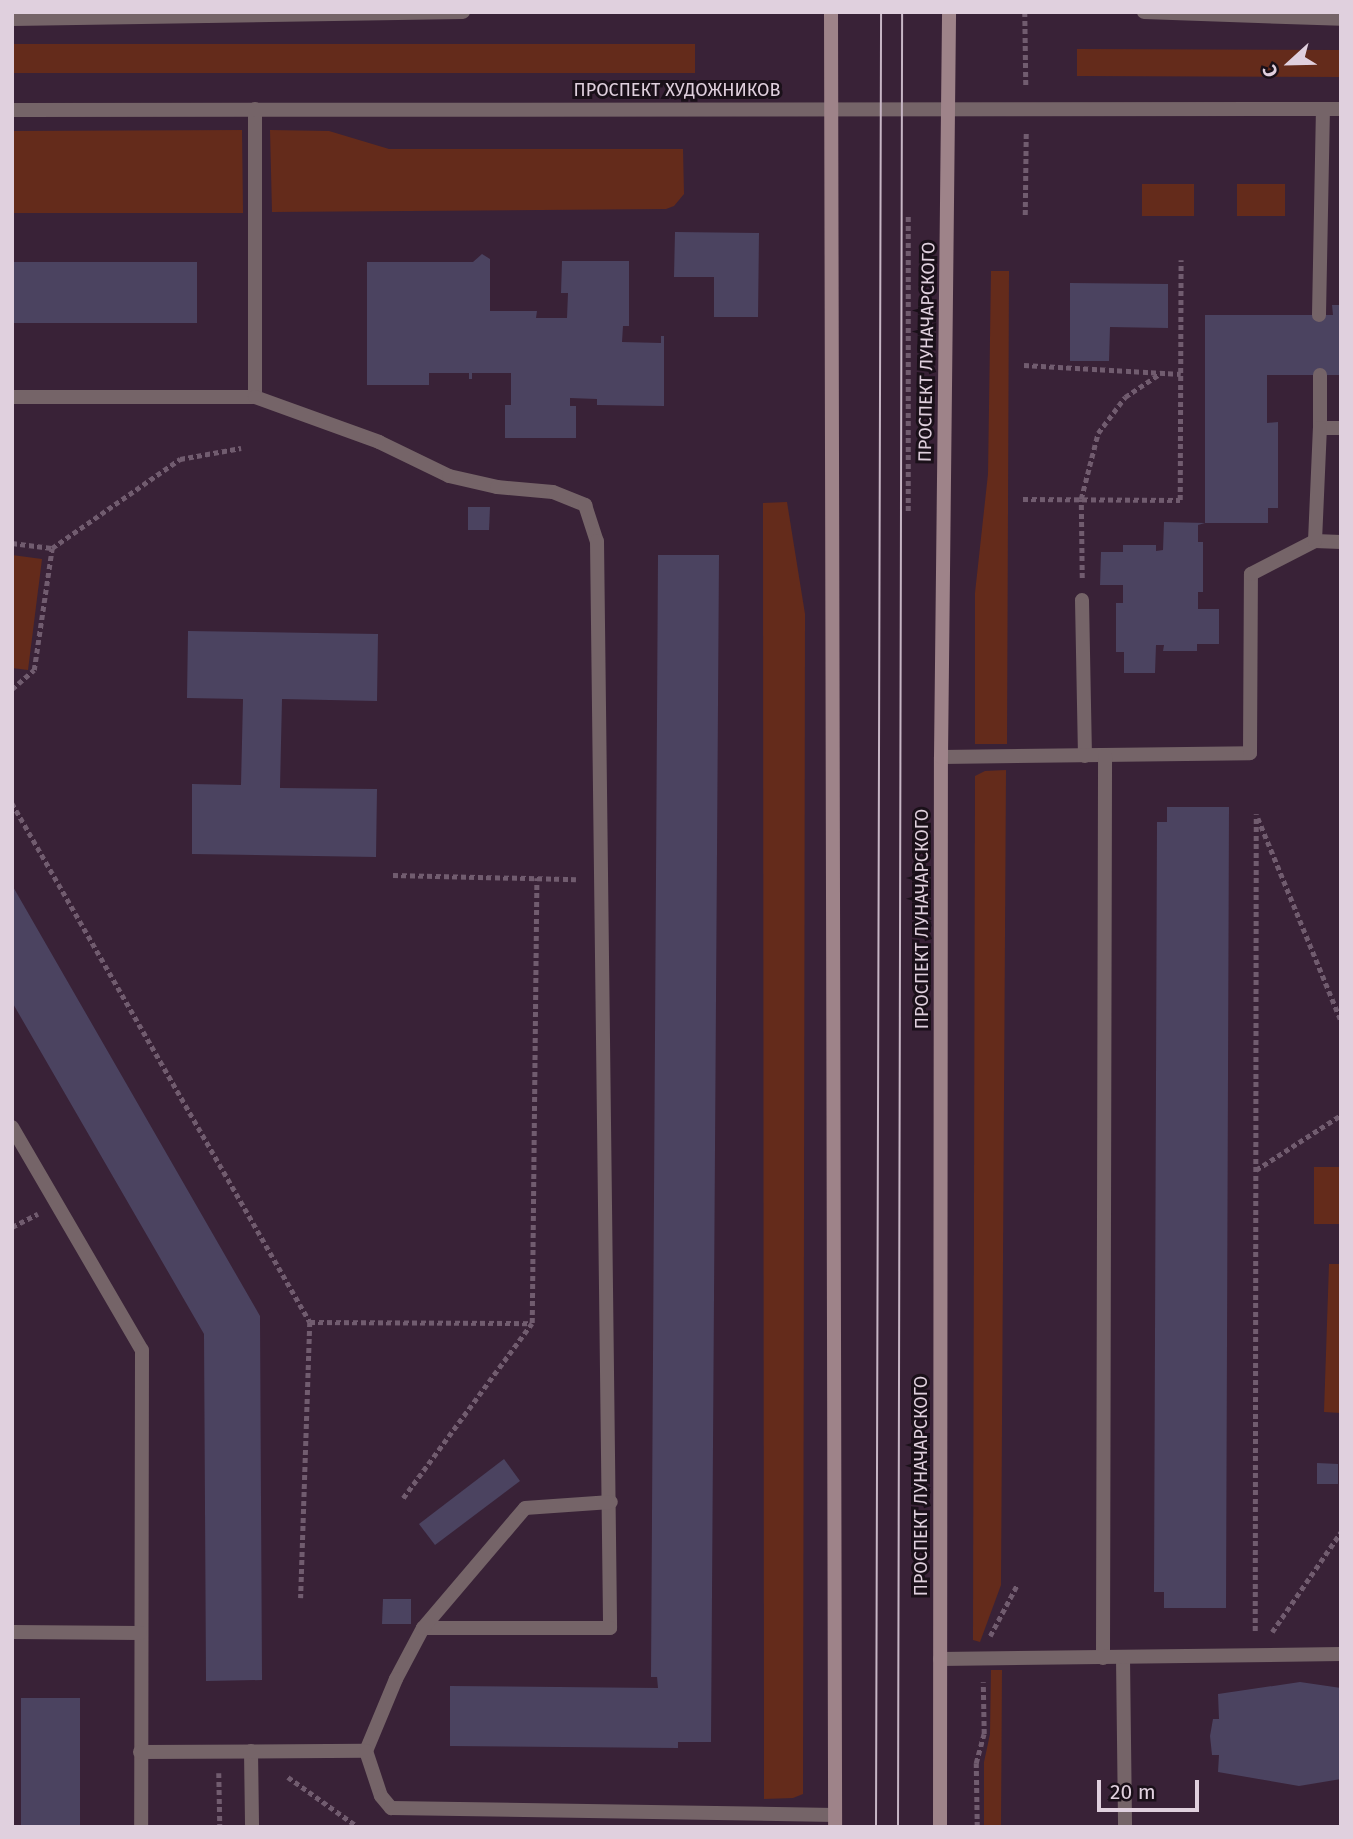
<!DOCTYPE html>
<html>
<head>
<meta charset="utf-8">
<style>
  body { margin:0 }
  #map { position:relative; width:1353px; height:1839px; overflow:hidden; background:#392237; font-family:"Fira Sans",sans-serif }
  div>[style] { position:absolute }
  .green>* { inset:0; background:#642b1b }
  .building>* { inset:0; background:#4b4360 }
  .path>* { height:4.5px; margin-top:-2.25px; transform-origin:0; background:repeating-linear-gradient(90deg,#715c6f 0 5px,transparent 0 8.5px) }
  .service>* { height:14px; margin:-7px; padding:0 7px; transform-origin:7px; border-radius:7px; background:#756468 }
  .tertiary>* { height:14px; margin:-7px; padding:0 7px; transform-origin:7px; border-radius:7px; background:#756468 }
  .secondary>* { height:14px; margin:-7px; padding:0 7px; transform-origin:7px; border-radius:7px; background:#9e8389 }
  .tram>* { height:2px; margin:-1px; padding:0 1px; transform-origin:1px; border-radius:1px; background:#c7b6c5 }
  span { translate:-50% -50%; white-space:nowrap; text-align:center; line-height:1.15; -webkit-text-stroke:6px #1a1019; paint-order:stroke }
  .street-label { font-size:18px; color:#e0d0de }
  .frame { position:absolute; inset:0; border:14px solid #e0d0de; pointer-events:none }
  .north { position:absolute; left:1255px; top:28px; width:70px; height:70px; -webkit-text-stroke:5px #1a1019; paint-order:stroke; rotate:248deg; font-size:19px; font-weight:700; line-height:28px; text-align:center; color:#e0d0de }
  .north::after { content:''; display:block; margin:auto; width:24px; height:32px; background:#e0d0de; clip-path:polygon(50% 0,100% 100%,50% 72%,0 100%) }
  .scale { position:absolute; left:1097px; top:1780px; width:102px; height:32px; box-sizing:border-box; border:4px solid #e0d0de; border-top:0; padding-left:9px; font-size:21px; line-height:24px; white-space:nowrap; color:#e0d0de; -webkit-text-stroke:5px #1a1019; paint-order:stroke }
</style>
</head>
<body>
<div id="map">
  <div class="green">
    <div style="clip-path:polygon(12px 44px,695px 44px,695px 73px,12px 73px)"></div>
    <div style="clip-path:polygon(1077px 49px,1341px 50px,1341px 77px,1077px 76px)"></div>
    <div style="clip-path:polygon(242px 130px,243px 213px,12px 213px,12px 131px)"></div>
    <div style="clip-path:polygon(270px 130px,329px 131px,389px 149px,683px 149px,684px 194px,674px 206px,666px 209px,272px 212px)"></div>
    <div style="clip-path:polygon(1142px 184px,1194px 184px,1194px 216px,1142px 216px)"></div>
    <div style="clip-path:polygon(1237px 184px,1285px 184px,1285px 216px,1237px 216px)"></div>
    <div style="clip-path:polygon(991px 271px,1009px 271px,1007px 744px,975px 744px,975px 593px,988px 474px)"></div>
    <div style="clip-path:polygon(787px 502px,805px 614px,803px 1794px,793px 1798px,764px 1799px,763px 503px)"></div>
    <div style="clip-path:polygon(12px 555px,42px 559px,28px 670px,12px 668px)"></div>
    <div style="clip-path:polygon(1006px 770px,1001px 1585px,980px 1642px,973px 1640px,975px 776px,985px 771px)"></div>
    <div style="clip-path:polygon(1314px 1167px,1341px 1167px,1341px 1224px,1314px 1224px)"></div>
    <div style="clip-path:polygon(1329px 1264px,1341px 1264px,1341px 1413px,1324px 1412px)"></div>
    <div style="clip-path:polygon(991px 1670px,1002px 1670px,1001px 1827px,984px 1827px,984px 1762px,990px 1734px)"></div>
  </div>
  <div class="building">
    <div style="clip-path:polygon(675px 232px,759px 233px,758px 317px,714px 317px,714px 277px,674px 277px)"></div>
    <div style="clip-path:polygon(482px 254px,490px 259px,490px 311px,537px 311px,536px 318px,567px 318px,568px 293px,561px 293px,562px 261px,629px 261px,629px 326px,623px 326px,622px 342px,661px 343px,661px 336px,664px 336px,664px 406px,597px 405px,597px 399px,570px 398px,570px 406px,576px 406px,576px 438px,505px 438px,505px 405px,511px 405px,511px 373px,472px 373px,472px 379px,469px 379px,469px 373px,429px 373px,429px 385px,367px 385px,367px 262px,473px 262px)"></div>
    <div style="clip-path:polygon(12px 262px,197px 262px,197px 323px,12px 323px)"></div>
    <div style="clip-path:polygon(1070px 283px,1168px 284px,1168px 328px,1110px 327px,1109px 361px,1070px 361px)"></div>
    <div style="clip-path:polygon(1332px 305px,1341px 305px,1341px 375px,1267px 375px,1267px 423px,1278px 422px,1278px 508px,1268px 508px,1268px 523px,1205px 523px,1205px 315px,1333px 315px)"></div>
    <div style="clip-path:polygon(468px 507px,490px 507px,489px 530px,468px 530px)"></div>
    <div style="clip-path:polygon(1164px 522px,1205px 523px,1198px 525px,1198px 542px,1203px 542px,1203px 592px,1198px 592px,1198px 609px,1219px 609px,1219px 644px,1197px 644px,1197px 651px,1163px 651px,1164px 645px,1156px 645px,1155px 673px,1124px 673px,1124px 652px,1116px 652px,1116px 603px,1123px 603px,1123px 585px,1100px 585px,1101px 552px,1123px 552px,1123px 545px,1156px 545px,1156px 551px,1163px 550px)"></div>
    <div style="clip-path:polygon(658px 555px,719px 555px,711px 1742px,678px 1742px,678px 1748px,450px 1746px,450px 1686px,658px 1688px,657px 1677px,651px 1677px)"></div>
    <div style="clip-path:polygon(188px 631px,378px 634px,377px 701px,282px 699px,280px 788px,377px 789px,376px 857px,192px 854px,192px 784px,241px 785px,243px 699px,187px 698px)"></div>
    <div style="clip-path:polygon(1167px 807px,1229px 807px,1226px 1608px,1164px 1608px,1164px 1592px,1154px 1592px,1157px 822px,1167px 822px)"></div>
    <div style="clip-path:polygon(12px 885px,260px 1316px,262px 1680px,206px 1681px,204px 1334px,12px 1002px)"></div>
    <div style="clip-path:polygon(504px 1459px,520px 1481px,435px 1545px,419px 1524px)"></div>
    <div style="clip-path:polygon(1317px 1463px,1338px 1464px,1338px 1484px,1317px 1484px)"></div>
    <div style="clip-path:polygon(383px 1599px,411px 1599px,411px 1624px,382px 1624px)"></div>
    <div style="clip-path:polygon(1300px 1682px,1341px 1688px,1341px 1779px,1299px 1786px,1218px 1772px,1219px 1755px,1212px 1755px,1210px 1736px,1213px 1719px,1219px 1719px,1218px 1694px)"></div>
    <div style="clip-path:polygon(21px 1698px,80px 1698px,80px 1827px,21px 1827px)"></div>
  </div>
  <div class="path">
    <div style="left:1025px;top:12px;width:76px;rotate:89.2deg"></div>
    <div style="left:1025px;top:215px;width:83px;rotate:-89.3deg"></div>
    <div style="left:1024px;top:365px;width:157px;rotate:3.3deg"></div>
    <div style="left:1023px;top:499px;width:157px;rotate:0.4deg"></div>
    <div style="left:1180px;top:500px;width:240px;rotate:-89.8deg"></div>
    <div style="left:908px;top:511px;width:297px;rotate:-90deg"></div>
    <div style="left:12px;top:543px;width:40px;rotate:7.1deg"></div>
    <div style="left:1082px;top:578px;width:79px;rotate:-90.7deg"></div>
    <div style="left:1081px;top:499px;width:68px;rotate:-75.6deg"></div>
    <div style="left:1098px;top:433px;width:45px;rotate:-53.1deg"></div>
    <div style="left:1125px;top:397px;width:43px;rotate:-33.7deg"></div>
    <div style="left:12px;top:689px;width:29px;rotate:-41deg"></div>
    <div style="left:34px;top:670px;width:123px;rotate:-81.6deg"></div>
    <div style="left:52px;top:548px;width:156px;rotate:-34.8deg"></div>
    <div style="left:180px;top:459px;width:62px;rotate:-10.2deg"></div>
    <div style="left:12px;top:803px;width:598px;rotate:60.14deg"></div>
    <div style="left:310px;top:1322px;width:276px;rotate:91.9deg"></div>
    <div style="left:1258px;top:818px;width:218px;rotate:67.7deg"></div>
    <div style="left:393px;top:875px;width:183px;rotate:1.3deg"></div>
    <div style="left:1256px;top:1170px;width:101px;rotate:-32.9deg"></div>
    <div style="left:12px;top:1227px;width:29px;rotate:-27deg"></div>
    <div style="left:310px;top:1322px;width:221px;rotate:0.3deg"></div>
    <div style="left:403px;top:1498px;width:217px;rotate:-53.6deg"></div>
    <div style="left:532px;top:1323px;width:445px;rotate:-89.4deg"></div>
    <div style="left:1255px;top:1631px;width:817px;rotate:-89.93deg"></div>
    <div style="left:1272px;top:1632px;width:121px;rotate:-55.4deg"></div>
    <div style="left:990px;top:1636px;width:58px;rotate:-62.1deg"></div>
    <div style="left:219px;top:1773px;width:54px;rotate:88.9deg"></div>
    <div style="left:288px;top:1777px;width:86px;rotate:35.5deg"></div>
    <div style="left:977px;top:1827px;width:64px;rotate:-90.9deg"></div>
    <div style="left:976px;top:1763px;width:30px;rotate:-75deg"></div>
    <div style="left:984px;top:1734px;width:52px;rotate:-91.1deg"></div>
  </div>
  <div class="service">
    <div style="left:255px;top:109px;width:288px;rotate:90deg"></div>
    <div style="left:1319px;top:315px;width:206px;rotate:-88.9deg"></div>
    <div style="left:1320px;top:375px;width:53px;rotate:90deg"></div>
    <div style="left:1320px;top:428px;width:21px"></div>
    <div style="left:12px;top:397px;width:243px"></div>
    <div style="left:255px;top:397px;width:132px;rotate:19.9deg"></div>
    <div style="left:379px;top:442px;width:78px;rotate:25.9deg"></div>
    <div style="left:449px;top:476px;width:49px;rotate:12.9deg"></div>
    <div style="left:497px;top:487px;width:56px;rotate:5.1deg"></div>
    <div style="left:553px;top:492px;width:35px;rotate:22deg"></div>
    <div style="left:585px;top:505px;width:38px;rotate:72deg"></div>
    <div style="left:597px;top:541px;width:1087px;rotate:89.31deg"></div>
    <div style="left:610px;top:1628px;width:187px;rotate:180deg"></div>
    <div style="left:423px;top:1628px;width:58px;rotate:117.9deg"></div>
    <div style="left:396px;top:1679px;width:78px;rotate:112.6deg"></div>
    <div style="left:1315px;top:541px;width:26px;rotate:2deg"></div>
    <div style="left:1082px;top:600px;width:156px;rotate:88.9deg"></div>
    <div style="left:941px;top:757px;width:309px;rotate:-0.7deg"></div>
    <div style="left:1250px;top:753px;width:179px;rotate:-89.7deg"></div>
    <div style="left:1251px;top:574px;width:72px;rotate:-27.3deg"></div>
    <div style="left:1315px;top:541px;width:113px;rotate:-87.5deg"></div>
    <div style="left:12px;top:1127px;width:258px;rotate:59.8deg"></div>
    <div style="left:142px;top:1350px;width:477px;rotate:90.1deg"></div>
    <div style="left:423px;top:1628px;width:157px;rotate:-49.6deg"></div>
    <div style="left:525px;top:1508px;width:86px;rotate:-4deg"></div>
    <div style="left:12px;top:1632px;width:128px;rotate:0.4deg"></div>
    <div style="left:1103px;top:1658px;width:902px;rotate:-89.87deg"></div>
    <div style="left:1123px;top:1658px;width:169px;rotate:89.3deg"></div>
    <div style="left:940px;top:1659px;width:401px;rotate:-0.7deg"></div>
    <div style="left:251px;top:1751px;width:76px;rotate:89.2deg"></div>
    <div style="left:140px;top:1752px;width:226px;rotate:-0.3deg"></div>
    <div style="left:366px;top:1751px;width:47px;rotate:71.6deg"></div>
    <div style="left:381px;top:1796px;width:16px;rotate:50deg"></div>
    <div style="left:391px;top:1808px;width:444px;rotate:0.9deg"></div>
  </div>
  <div class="tertiary">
    <div style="left:1144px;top:12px;width:197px;rotate:2deg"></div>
    <div style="left:12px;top:19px;width:451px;rotate:-0.9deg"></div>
    <div style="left:12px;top:110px;width:1329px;rotate:-0.04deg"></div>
  </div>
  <div class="secondary">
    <div style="left:831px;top:12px;width:1815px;rotate:89.87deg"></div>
    <div style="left:940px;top:1827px;width:1070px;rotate:-89.95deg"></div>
    <div style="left:941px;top:757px;width:745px;rotate:-89.38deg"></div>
  </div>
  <div class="tram">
    <div style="left:876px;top:1827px;width:1815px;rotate:-89.84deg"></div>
    <div style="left:898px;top:1827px;width:1815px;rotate:-89.87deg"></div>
  </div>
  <div class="street-label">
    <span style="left:677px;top:90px">ПРОСПЕКТ ХУДОЖНИКОВ</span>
    <span style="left:927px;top:352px;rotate:-89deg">ПРОСПЕКТ ЛУНАЧАРСКОГО</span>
    <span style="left:922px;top:919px;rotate:-90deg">ПРОСПЕКТ ЛУНАЧАРСКОГО</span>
    <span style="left:921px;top:1486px;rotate:-90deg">ПРОСПЕКТ ЛУНАЧАРСКОГО</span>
  </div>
  <div class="frame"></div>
  <div class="north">С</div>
  <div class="scale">20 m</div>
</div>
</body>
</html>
